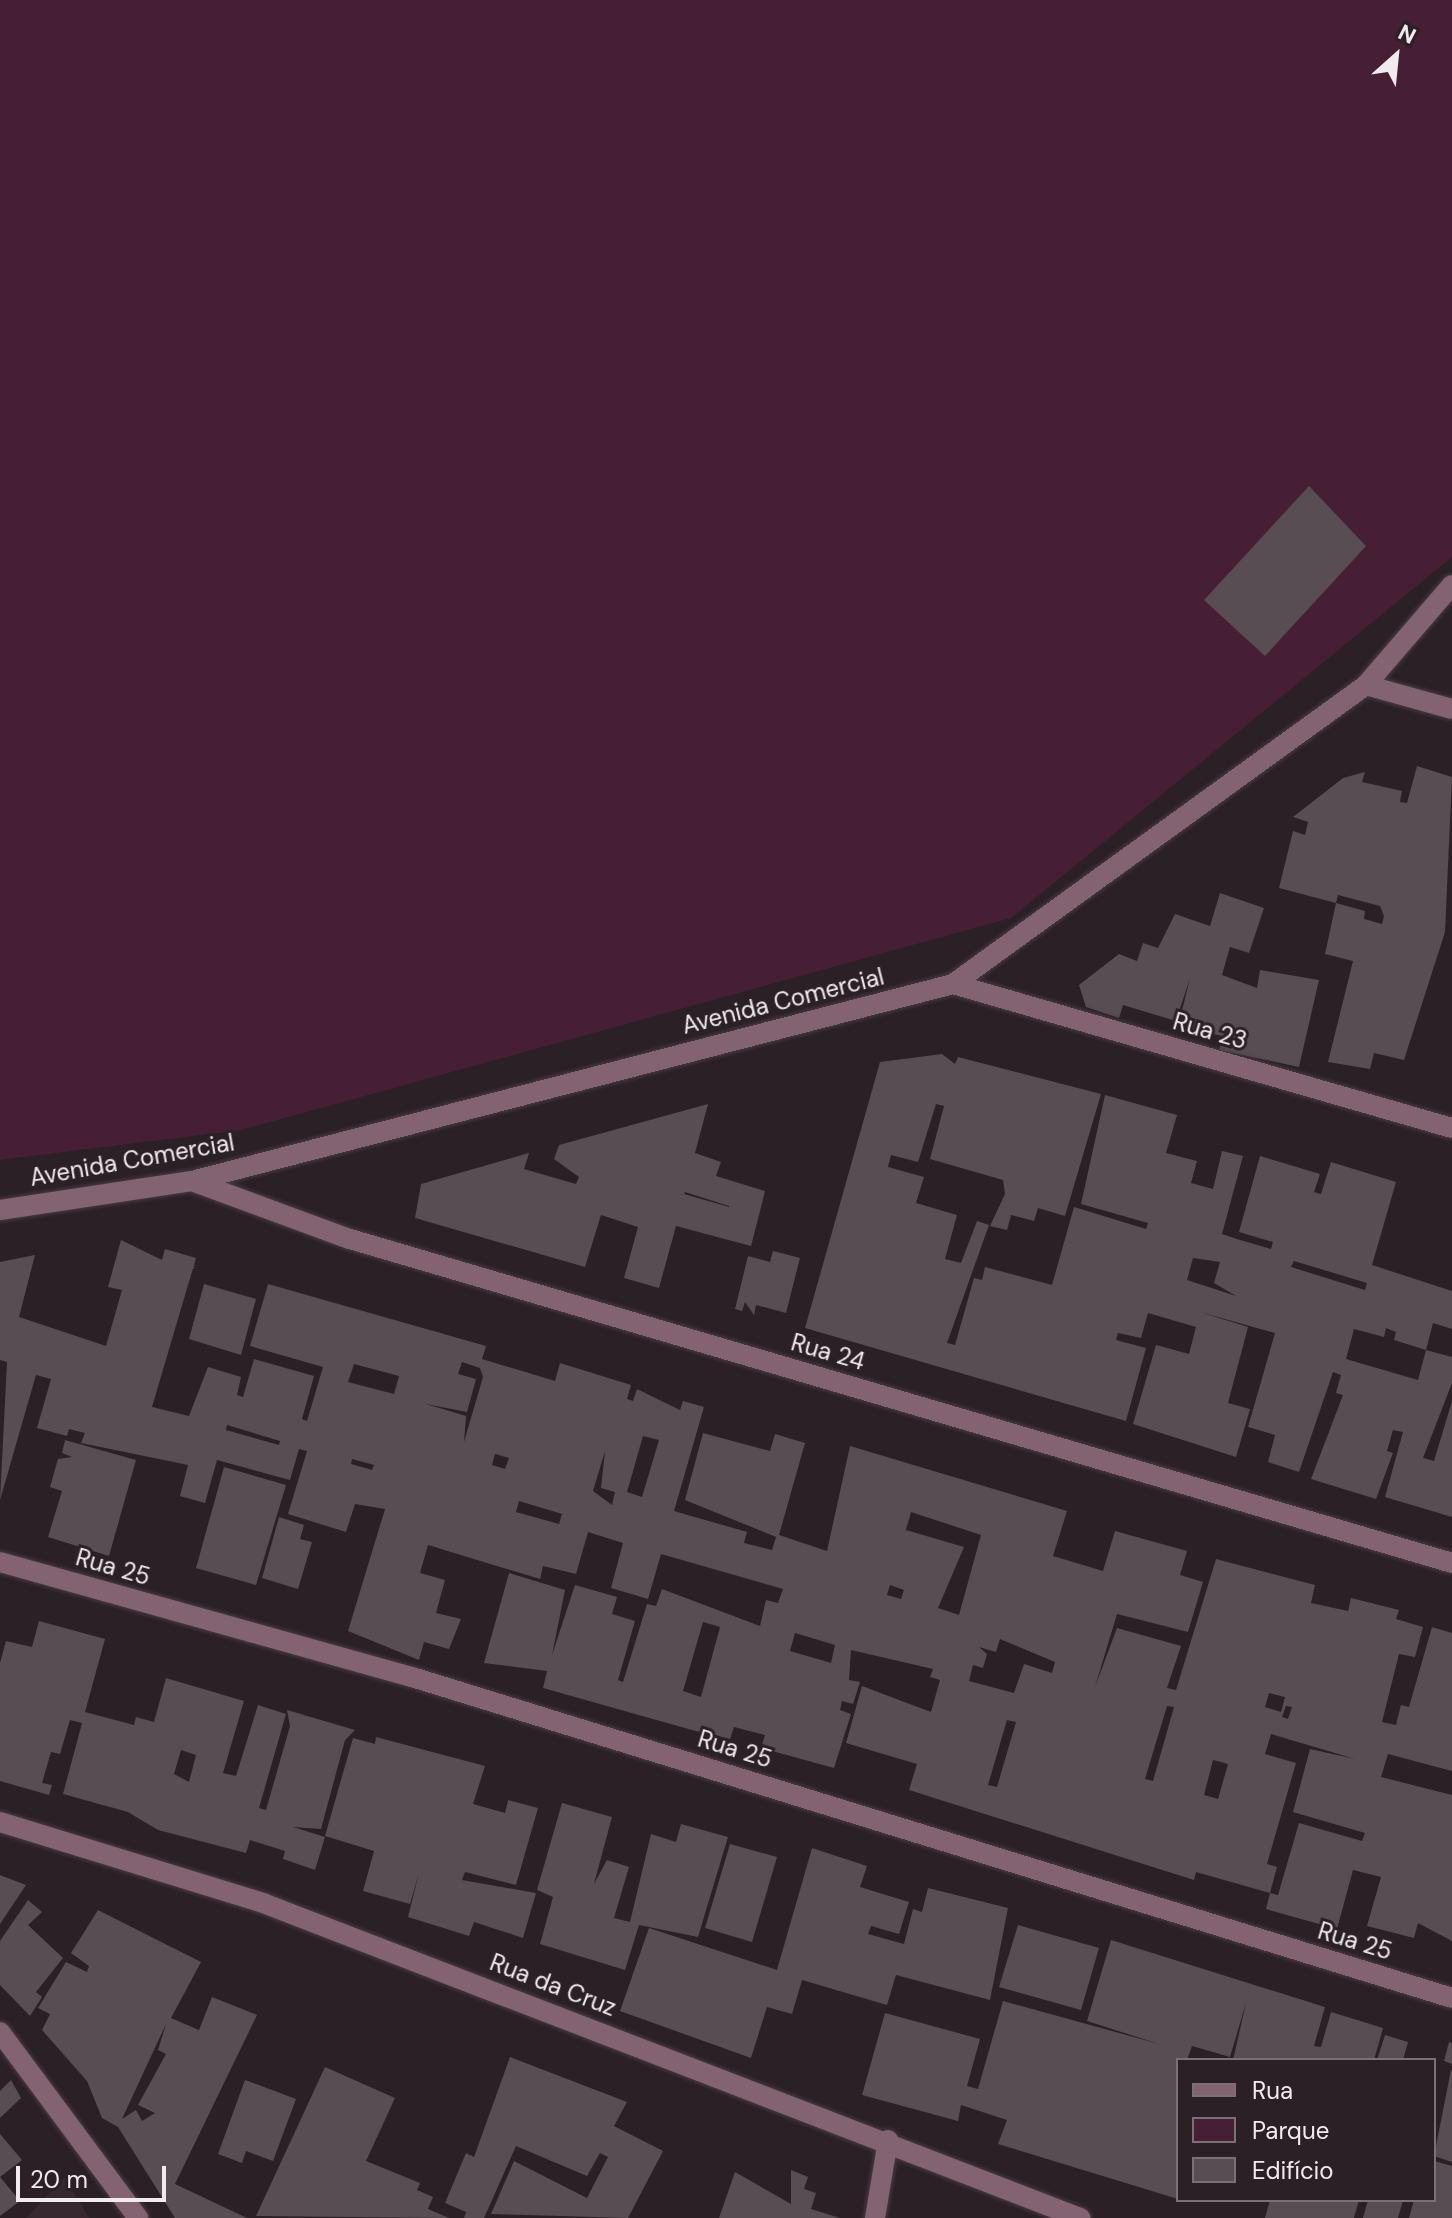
<!DOCTYPE html>
<html>
<head>
<meta charset="utf-8">
<style>
  body { margin:0 }
  #map { position:relative; width:1452px; height:2218px; overflow:hidden; background:#2a2025; font-family:"DM Sans",sans-serif }
  div>[style] { position:absolute }
  .built>* { inset:0; background:#37272f }
  .green>* { inset:0; background:#471f34 }
  .building>* { inset:0; background:#584d52 }
  .roads { filter:drop-shadow(0 0 2px #463c41) drop-shadow(0 0 2px #463c41) }
  .minor>* { height:20px; margin:-10px; padding:0 10px; transform-origin:10px; border-radius:10px; background:#836372 }
  span { translate:-50% -50%; white-space:nowrap; text-align:center; line-height:1.15; -webkit-text-stroke:6px #2a2025; paint-order:stroke }
  .street-label { font-size:24px; color:#f2ebee }
  .legend { position:absolute; left:1176px; top:2058px; width:260px; height:144px; box-sizing:border-box; background:#2a2025; border:2px solid #7a7175; margin:0; padding:10px 14px; list-style:none; font-size:24px; color:#f2ebee }
  .legend li { display:flex; align-items:center; gap:16px; height:40px }
  .legend b { width:40px; border:2px solid #7a7175 }
  .north { position:absolute; left:1356px; top:16px; width:80px; height:80px; -webkit-text-stroke:6px #2a2025; paint-order:stroke; rotate:27deg; font-size:22px; font-weight:700; line-height:32px; text-align:center; color:#f2ebee }
  .north::after { content:''; display:block; margin:auto; width:28px; height:36px; background:#f2ebee; clip-path:polygon(50% 0,100% 100%,50% 72%,0 100%) }
  .scale { position:absolute; left:16px; top:2166px; width:150px; height:36px; box-sizing:border-box; border:4px solid #f2ebee; border-top:0; padding-left:10px; font-size:24px; line-height:28px; white-space:nowrap; color:#f2ebee; -webkit-text-stroke:6px #2a2025; paint-order:stroke }
</style>
</head>
<body>
<div id="map">
  <div class="built">
    <div style="clip-path:polygon(65px 2177px,89px 2218px,26px 2218px)"></div>
  </div>
  <div class="green">
    <div style="clip-path:polygon(0 0,1452px 0,1452px 557px,1011px 918px,241px 1130px,0 1160px)"></div>
  </div>
  <div class="building">
    <div style="clip-path:polygon(1309px 486px,1366px 546px,1265px 656px,1204px 600px)"></div>
    <div style="clip-path:polygon(1417px 766px,1452px 777px,1445px 932px,1404px 1060px,1374px 1053px,1370px 1069px,1328px 1062px,1353px 961px,1325px 954px,1336px 903px,1365px 911px,1364px 919px,1382px 924px,1384px 916px,1380px 906px,1338px 895px,1336px 903px,1279px 888px,1293px 831px,1305px 835px,1308px 822px,1293px 817px,1343px 778px,1365px 772px,1362px 782px,1402px 791px,1400px 802px,1407px 803px)"></div>
    <div style="clip-path:polygon(1220px 893px,1264px 908px,1249px 953px,1230px 947px,1222px 975px,1257px 988px,1260px 970px,1319px 980px,1299px 1067px,1219px 1050px,1223px 1036px,1178px 1027px,1190px 978px,1176px 1021px,1123px 1005px,1119px 1018px,1086px 1007px,1079px 985px,1119px 954px,1137px 961px,1143px 943px,1158px 948px,1175px 914px,1210px 926px)"></div>
    <div style="clip-path:polygon(evenodd,942px 1054px,955px 1064px,958px 1057px,1101px 1094px,1065px 1216px,1038px 1208px,1034px 1221px,1011px 1215px,1007px 1230px,990px 1226px,1005px 1194px,1003px 1180px,930px 1159px,944px 1106px,936px 1104px,918px 1162px,891px 1155px,888px 1167px,924px 1177px,916px 1203px,957px 1215px,945px 1259px,961px 1263px,977px 1221px,989px 1225px,947px 1343px,955px 1345px,974px 1278px,982px 1280px,985px 1267px,1052px 1285px,1074px 1207px,1146px 1229px,1148px 1223px,1081px 1204px,1105px 1095px,1177px 1115px,1166px 1153px,1197px 1161px,1191px 1183px,1213px 1189px,1222px 1151px,1243px 1156px,1222px 1234px,1237px 1239px,1271px 1249px,1273px 1242px,1239px 1232px,1260px 1156px,1320px 1174px,1314px 1192px,1321px 1194px,1331px 1162px,1396px 1182px,1372px 1265px,1452px 1291px,1452px 1329px,1433px 1323px,1426px 1350px,1394px 1340px,1396px 1332px,1386px 1328px,1384px 1337px,1354px 1329px,1346px 1359px,1418px 1380px,1426px 1350px,1452px 1357px,1452px 1383px,1423px 1458px,1434px 1461px,1452px 1401px,1452px 1517px,1385px 1497px,1403px 1432px,1393px 1430px,1387px 1451px,1393px 1453px,1376px 1499px,1311px 1479px,1343px 1395px,1336px 1393px,1341px 1375px,1333px 1372px,1299px 1472px,1268px 1462px,1275px 1435px,1248px 1427px,1275px 1333px,1200px 1312px,1248px 1327px,1228px 1403px,1250px 1409px,1236px 1457px,1133px 1424px,1156px 1345px,1189px 1354px,1196px 1327px,1148px 1313px,1141px 1338px,1118px 1333px,1116px 1340px,1146px 1348px,1126px 1421px,805px 1328px,880px 1062px,942px 1054px,1193px 1258px,1220px 1262px,1214px 1283px,1236px 1296px,1187px 1280px,1193px 1258px,942px 1054px,1294px 1261px,1367px 1283px,1365px 1290px,1291px 1267px,1294px 1261px)"></div>
    <div style="clip-path:polygon(evenodd,708px 1104px,695px 1153px,721px 1162px,716px 1176px,765px 1191px,759px 1215px,751px 1246px,676px 1226px,659px 1288px,624px 1278px,638px 1227px,601px 1215px,585px 1267px,415px 1218px,421px 1184px,529px 1153px,524px 1169px,576px 1184px,579px 1177px,554px 1159px,559px 1145px,708px 1104px,685px 1192px,729px 1206px,729px 1207px,684px 1194px,685px 1192px)"></div>
    <div style="clip-path:polygon(evenodd,121px 1240px,162px 1260px,165px 1249px,196px 1258px,152px 1407px,189px 1416px,208px 1367px,241px 1377px,237px 1395px,243px 1397px,254px 1359px,314px 1376px,302px 1419px,307px 1421px,323px 1367px,250px 1346px,268px 1284px,486px 1346px,482px 1359px,555px 1381px,560px 1363px,631px 1385px,627px 1399px,633px 1401px,637px 1389px,680px 1410px,683px 1401px,704px 1407px,674px 1511px,747px 1532px,744px 1543px,772px 1550px,776px 1537px,685px 1500px,703px 1433px,770px 1451px,775px 1434px,805px 1443px,779px 1535px,827px 1551px,850px 1446px,1067px 1511px,1053px 1556px,1103px 1571px,1115px 1531px,1187px 1551px,1180px 1575px,1203px 1582px,1188px 1632px,1117px 1614px,1095px 1687px,1117px 1628px,1181px 1646px,1167px 1688px,1176px 1690px,1216px 1559px,1315px 1585px,1311px 1603px,1348px 1611px,1351px 1598px,1399px 1610px,1396px 1619px,1423px 1627px,1415px 1657px,1399px 1654px,1382px 1722px,1396px 1725px,1401px 1705px,1409px 1707px,1432px 1627px,1452px 1633px,1452px 1771px,1388px 1754px,1381px 1777px,1452px 1795px,1452px 1941px,1418px 1923px,1414px 1938px,1367px 1926px,1381px 1877px,1353px 1870px,1337px 1929px,1266px 1909px,1270px 1893px,1278px 1895px,1299px 1823px,1362px 1841px,1365px 1833px,1293px 1812px,1310px 1749px,1355px 1759px,1271px 1734px,1265px 1754px,1296px 1763px,1267px 1864px,1277px 1867px,1270px 1893px,1196px 1872px,1194px 1880px,909px 1790px,917px 1764px,846px 1743px,862px 1686px,931px 1712px,940px 1680px,930px 1677px,933px 1669px,851px 1650px,849px 1680px,860px 1682px,853px 1704px,842px 1701px,840px 1710px,851px 1714px,834px 1768px,761px 1748px,765px 1735px,734px 1727px,730px 1739px,692px 1730px,543px 1688px,547px 1671px,484px 1663px,509px 1573px,565px 1590px,552px 1655px,575px 1585px,617px 1597px,612px 1614px,635px 1621px,618px 1680px,623px 1682px,647px 1604px,656px 1606px,662px 1589px,760px 1626px,766px 1600px,778px 1603px,783px 1589px,661px 1554px,648px 1599px,611px 1588px,623px 1543px,588px 1532px,576px 1574px,543px 1566px,540px 1579px,428px 1545px,420px 1573px,445px 1580px,436px 1613px,461px 1619px,449px 1649px,424px 1642px,419px 1660px,348px 1631px,385px 1509px,355px 1504px,346px 1532px,288px 1514px,307px 1451px,299px 1449px,290px 1480px,217px 1460px,205px 1503px,180px 1496px,188px 1465px,81px 1443px,85px 1433px,69px 1429px,67px 1436px,37px 1428px,51px 1379px,36px 1375px,0 1500px,7px 1362px,0 1360px,0 1262px,35px 1255px,19px 1317px,106px 1346px,122px 1290px,108px 1287px,121px 1240px,462px 1362px,480px 1368px,483px 1377px,464px 1442px,466px 1416px,426px 1404px,467px 1412px,476px 1379px,458px 1374px,462px 1362px,121px 1240px,354px 1364px,399px 1376px,394px 1394px,348px 1382px,354px 1364px,121px 1240px,227px 1425px,280px 1441px,279px 1445px,226px 1430px,227px 1425px,121px 1240px,643px 1436px,659px 1440px,642px 1497px,627px 1492px,643px 1436px,121px 1240px,605px 1451px,601px 1488px,615px 1492px,612px 1505px,593px 1491px,605px 1451px,121px 1240px,495px 1454px,509px 1458px,505px 1469px,492px 1465px,495px 1454px,121px 1240px,352px 1459px,374px 1465px,372px 1470px,351px 1464px,352px 1459px,121px 1240px,519px 1501px,562px 1514px,559px 1524px,516px 1512px,519px 1501px,121px 1240px,911px 1512px,981px 1535px,959px 1615px,938px 1608px,964px 1547px,906px 1530px,911px 1512px,121px 1240px,890px 1585px,904px 1590px,901px 1599px,887px 1595px,890px 1585px,121px 1240px,703px 1622px,720px 1627px,701px 1697px,683px 1691px,703px 1622px,121px 1240px,795px 1633px,835px 1645px,831px 1663px,790px 1651px,795px 1633px,121px 1240px,1000px 1639px,1055px 1662px,1052px 1673px,1024px 1664px,1014px 1693px,969px 1681px,973px 1665px,983px 1668px,987px 1654px,979px 1647px,996px 1652px,1000px 1639px,121px 1240px,1269px 1693px,1285px 1697px,1281px 1712px,1265px 1707px,1269px 1693px,121px 1240px,1167px 1706px,1174px 1707px,1153px 1781px,1145px 1779px,1167px 1706px,121px 1240px,1286px 1706px,1292px 1707px,1288px 1719px,1282px 1717px,1286px 1706px,121px 1240px,1007px 1720px,1016px 1722px,997px 1787px,988px 1785px,1007px 1720px,121px 1240px,1213px 1760px,1228px 1764px,1218px 1799px,1204px 1795px,1213px 1760px)"></div>
    <div style="clip-path:polygon(773px 1251px,800px 1258px,786px 1313px,756px 1305px,754px 1315px,745px 1302px,742px 1311px,735px 1309px,748px 1256px,770px 1262px)"></div>
    <div style="clip-path:polygon(204px 1284px,256px 1299px,241px 1355px,189px 1339px)"></div>
    <div style="clip-path:polygon(65px 1440px,136px 1460px,109px 1556px,48px 1537px,62px 1491px,50px 1487px,58px 1459px,72px 1457px,62px 1453px)"></div>
    <div style="clip-path:polygon(224px 1467px,286px 1485px,256px 1585px,196px 1568px)"></div>
    <div style="clip-path:polygon(279px 1517px,304px 1525px,300px 1539px,312px 1542px,298px 1589px,262px 1578px)"></div>
    <div style="clip-path:polygon(evenodd,39px 1621px,105px 1639px,85px 1712px,134px 1725px,136px 1717px,154px 1722px,166px 1678px,244px 1701px,223px 1773px,236px 1776px,258px 1705px,286px 1714px,259px 1808px,266px 1810px,290px 1726px,287px 1710px,355px 1730px,345px 1740px,321px 1829px,293px 1827px,325px 1837px,315px 1870px,283px 1859px,285px 1851px,250px 1840px,246px 1853px,158px 1830px,128px 1812px,63px 1794px,82px 1723px,70px 1720px,60px 1754px,51px 1752px,42px 1783px,52px 1785px,49px 1795px,0 1781px,0 1663px,6px 1641px,32px 1647px,39px 1621px,181px 1750px,196px 1755px,189px 1782px,174px 1774px,181px 1750px)"></div>
    <div style="clip-path:polygon(376px 1737px,485px 1766px,473px 1804px,505px 1813px,508px 1800px,538px 1808px,516px 1885px,465px 1872px,462px 1880px,536px 1893px,523px 1938px,474px 1922px,469px 1936px,408px 1917px,419px 1873px,410px 1904px,363px 1891px,374px 1851px,325px 1836px,353px 1738px,375px 1744px)"></div>
    <div style="clip-path:polygon(562px 1803px,612px 1817px,594px 1884px,607px 1860px,629px 1867px,614px 1918px,630px 1922px,651px 1834px,676px 1842px,681px 1824px,728px 1837px,698px 1937px,639px 1925px,625px 1970px,540px 1944px,553px 1897px,537px 1890px)"></div>
    <div style="clip-path:polygon(730px 1844px,777px 1857px,752px 1942px,705px 1928px)"></div>
    <div style="clip-path:polygon(812px 1848px,867px 1866px,860px 1887px,909px 1902px,899px 1934px,871px 1926px,868px 1934px,904px 1944px,913px 1909px,922px 1912px,928px 1888px,1008px 1908px,990px 2000px,896px 1975px,887px 2005px,802px 1980px,792px 2014px,767px 2007px,751px 2058px,620px 2011px,649px 1928px,777px 1970px)"></div>
    <div style="clip-path:polygon(0 1875px,26px 1885px,0 1924px)"></div>
    <div style="clip-path:polygon(28px 1900px,42px 1912px,28px 1925px,63px 1958px,36px 1992px,42px 1997px,30px 2016px,0 1985px,0 1941px)"></div>
    <div style="clip-path:polygon(evenodd,98px 1910px,201px 1962px,171px 2018px,199px 2030px,212px 1997px,257px 2015px,175px 2184px,247px 2218px,175px 2218px,118px 2127px,102px 2118px,87px 2081px,42px 2030px,50px 2014px,38px 2008px,66px 1962px,87px 1972px,89px 1966px,71px 1953px,98px 1910px,166px 2024px,158px 2050px,166px 2054px,138px 2105px,155px 2113px,142px 2121px,136px 2110px,122px 2119px,166px 2024px)"></div>
    <div style="clip-path:polygon(1018px 1925px,1099px 1948px,1081px 2010px,999px 1987px)"></div>
    <div style="clip-path:polygon(1111px 1940px,1325px 2007px,1314px 2046px,1321px 2047px,1331px 2012px,1383px 2028px,1374px 2060px,1233px 2060px,1246px 2003px,1230px 2057px,1192px 2046px,1187px 2060px,1178px 2060px,1178px 2199px,998px 2144px,1007px 2120px,961px 2105px,958px 2121px,862px 2095px,885px 2013px,980px 2039px,967px 2086px,978px 2089px,1003px 2001px,1159px 2044px,1087px 2021px)"></div>
    <div style="clip-path:polygon(1385px 2035px,1408px 2042px,1403px 2060px,1377px 2060px)"></div>
    <div style="clip-path:polygon(1449px 2042px,1452px 2043px,1452px 2064px,1444px 2061px)"></div>
    <div style="clip-path:polygon(510px 2057px,627px 2102px,614px 2126px,663px 2151px,628px 2218px,491px 2214px,514px 2161px,587px 2198px,608px 2157px,600px 2153px,587px 2176px,516px 2146px,484px 2218px,464px 2218px,466px 2212px,445px 2203px,466px 2153px,474px 2157px)"></div>
    <div style="clip-path:polygon(325px 2067px,395px 2098px,366px 2161px,420px 2183px,417px 2190px,433px 2197px,428px 2209px,449px 2218px,256px 2216px)"></div>
    <div style="clip-path:polygon(1451px 2070px,1452px 2070px,1452px 2162px,1434px 2156px)"></div>
    <div style="clip-path:polygon(11px 2080px,21px 2098px,0 2118px,0 2091px)"></div>
    <div style="clip-path:polygon(245px 2080px,296px 2099px,273px 2161px,246px 2151px,242px 2163px,218px 2154px)"></div>
    <div style="clip-path:polygon(0 2134px,22px 2160px,0 2177px,20px 2201px,0 2216px)"></div>
    <div style="clip-path:polygon(1434px 2161px,1452px 2166px,1452px 2218px,1409px 2218px,1414px 2200px,1434px 2200px)"></div>
    <div style="clip-path:polygon(791px 2170px,808px 2177px,804px 2189px,816px 2193px,811px 2209px,840px 2218px,719px 2218px,735px 2172px,791px 2204px)"></div>
    <div style="clip-path:polygon(1270px 2200px,1359px 2200px,1354px 2218px,1265px 2218px)"></div>
    <div style="clip-path:polygon(1368px 2200px,1403px 2200px,1398px 2218px,1363px 2218px)"></div>
  </div>
  <div class="roads">
    <div class="minor">
      <div style="left:1366px;top:685px;width:89px;rotate:15.6deg"></div>
      <div style="left:953px;top:984px;width:519px;rotate:16.1deg"></div>
      <div style="left:192px;top:1181px;width:168px;rotate:20.2deg"></div>
      <div style="left:350px;top:1239px;width:1149px;rotate:16.38deg"></div>
      <div style="left:0;top:1210px;width:194px;rotate:-8.6deg"></div>
      <div style="left:192px;top:1181px;width:786px;rotate:-14.51deg"></div>
      <div style="left:953px;top:984px;width:510px;rotate:-35.9deg"></div>
      <div style="left:1366px;top:685px;width:132px;rotate:-49.3deg"></div>
      <div style="left:0;top:1562px;width:428px;rotate:15.6deg"></div>
      <div style="left:412px;top:1677px;width:1088px;rotate:17.15deg"></div>
      <div style="left:0;top:1822px;width:275px;rotate:17.1deg"></div>
      <div style="left:263px;top:1903px;width:876px;rotate:21.08deg"></div>
      <div style="left:0;top:2032px;width:232px;rotate:53.4deg"></div>
      <div style="left:875px;top:2218px;width:79px;rotate:-80.5deg"></div>
    </div>
  </div>
  <div class="street-label">
    <span style="left:783px;top:1001px;rotate:-14deg">Avenida Comercial</span>
    <span style="left:1210px;top:1031px;rotate:16deg">Rua 23</span>
    <span style="left:132px;top:1160px;rotate:-10deg">Avenida Comercial</span>
    <span style="left:828px;top:1352px;rotate:16deg">Rua 24</span>
    <span style="left:113px;top:1567px;rotate:16deg">Rua 25</span>
    <span style="left:735px;top:1749px;rotate:17deg">Rua 25</span>
    <span style="left:1355px;top:1941px;rotate:17deg">Rua 25</span>
    <span style="left:553px;top:1985px;rotate:21deg">Rua da Cruz</span>
  </div>
  <ul class="legend">
  <li><b style="height:10px;background:#836372"></b>Rua</li>
  <li><b style="height:22px;background:#471f34"></b>Parque</li>
  <li><b style="height:22px;background:#584d52"></b>Edifício</li>
  </ul>
  <div class="north">N</div>
  <div class="scale">20 m</div>
</div>
</body>
</html>
